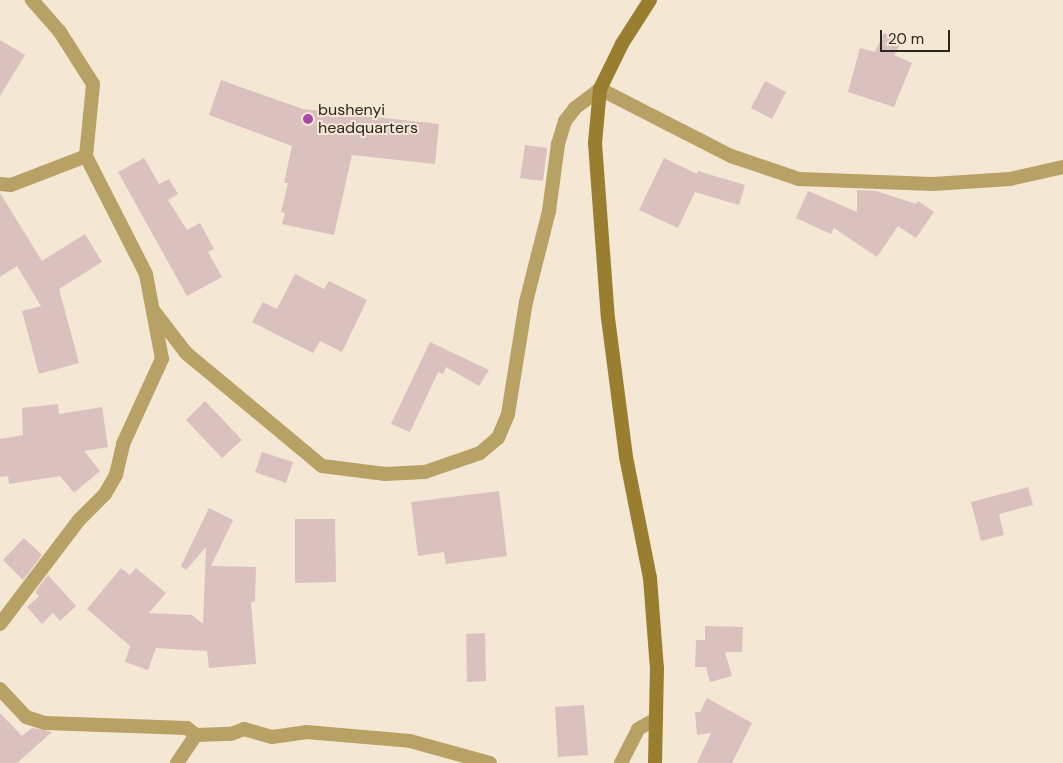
<!DOCTYPE html>
<html>
<head>
<meta charset="utf-8">
<style>
  body { margin:0 }
  #map { position:relative; width:1063px; height:763px; overflow:hidden; background:#f4e7d4; font-family:"DM Sans",sans-serif }
  div>[style] { position:absolute }
  .building>* { inset:0; background:#dac0bf }
  .minor>* { height:14px; margin:-7px; padding:0 7px; transform-origin:7px; border-radius:7px; background:#b8a165 }
  .secondary>* { height:14px; margin:-7px; padding:0 7px; transform-origin:7px; border-radius:7px; background:#997e30 }
  .dots>* { width:14px; height:14px; translate:-50% -50%; box-sizing:border-box; border:2px solid #f4e7d4; border-radius:50% }
  span { translate:-50% -50%; white-space:nowrap; text-align:center; line-height:1.15; -webkit-text-stroke:4px #f4e7d4; paint-order:stroke }
  .poi-label { font-size:16px; color:#2b261f }
  .left { translate:0 -50%; text-align:left }
  .scale { position:absolute; left:880px; top:30px; width:70px; height:22px; box-sizing:border-box; border:2px solid #2b261f; border-top:0; padding-left:6px; font-size:15px; line-height:18px; white-space:nowrap; color:#2b261f; -webkit-text-stroke:4px #f4e7d4; paint-order:stroke }
</style>
</head>
<body>
<div id="map">
  <div class="building">
    <div style="clip-path:polygon(884px 33px,902px 42px,894px 55px,912px 63px,894px 107px,848px 92px,860px 48px,875px 52px)"></div>
    <div style="clip-path:polygon(0 40px,25px 55px,0 96px)"></div>
    <div style="clip-path:polygon(221px 80px,303px 109px,439px 124px,435px 164px,352px 155px,334px 235px,282px 224px,285px 213px,281px 212px,288px 183px,284px 183px,292px 146px,209px 115px)"></div>
    <div style="clip-path:polygon(765px 81px,786px 92px,772px 119px,751px 108px)"></div>
    <div style="clip-path:polygon(525px 145px,547px 148px,543px 181px,520px 178px)"></div>
    <div style="clip-path:polygon(144px 158px,159px 184px,169px 179px,178px 194px,168px 200px,187px 230px,200px 223px,214px 249px,208px 252px,222px 277px,187px 296px,118px 172px)"></div>
    <div style="clip-path:polygon(664px 158px,697px 174px,698px 171px,745px 185px,739px 205px,695px 192px,678px 228px,639px 210px)"></div>
    <div style="clip-path:polygon(857px 190px,876px 191px,916px 204px,918px 201px,934px 212px,916px 238px,898px 226px,877px 257px,834px 228px,831px 234px,796px 218px,808px 191px,857px 212px)"></div>
    <div style="clip-path:polygon(0 193px,42px 261px,85px 234px,102px 262px,59px 289px,79px 363px,39px 374px,22px 311px,41px 306px,17px 266px,0 277px)"></div>
    <div style="clip-path:polygon(295px 274px,324px 289px,329px 281px,367px 300px,342px 352px,320px 341px,313px 353px,252px 322px,263px 302px,277px 309px)"></div>
    <div style="clip-path:polygon(430px 342px,489px 370px,479px 386px,446px 367px,443px 374px,438px 372px,410px 432px,391px 424px)"></div>
    <div style="clip-path:polygon(205px 401px,242px 440px,222px 458px,186px 420px)"></div>
    <div style="clip-path:polygon(58px 404px,59px 414px,102px 407px,108px 447px,84px 451px,100px 471px,74px 493px,60px 476px,9px 484px,8px 476px,0 477px,0 439px,23px 435px,22px 408px)"></div>
    <div style="clip-path:polygon(262px 452px,293px 462px,286px 483px,255px 472px)"></div>
    <div style="clip-path:polygon(1028px 487px,1033px 505px,999px 514px,1004px 535px,981px 541px,971px 502px)"></div>
    <div style="clip-path:polygon(499px 491px,507px 556px,446px 564px,444px 552px,418px 556px,411px 502px)"></div>
    <div style="clip-path:polygon(209px 508px,233px 520px,211px 566px,256px 567px,255px 602px,251px 602px,256px 664px,209px 668px,207px 651px,156px 648px,148px 670px,125px 662px,130px 646px,87px 609px,121px 568px,130px 575px,136px 568px,166px 593px,149px 613px,192px 615px,203px 624px,206px 547px,186px 570px,181px 566px)"></div>
    <div style="clip-path:polygon(295px 519px,335px 519px,336px 582px,295px 583px)"></div>
    <div style="clip-path:polygon(24px 538px,42px 555px,23px 580px,3px 560px)"></div>
    <div style="clip-path:polygon(48px 575px,76px 606px,60px 621px,53px 613px,42px 624px,27px 607px,39px 596px,35px 592px)"></div>
    <div style="clip-path:polygon(705px 626px,743px 627px,742px 652px,725px 652px,732px 676px,710px 682px,706px 667px,695px 667px,696px 640px,705px 640px)"></div>
    <div style="clip-path:polygon(485px 633px,486px 681px,467px 682px,466px 634px)"></div>
    <div style="clip-path:polygon(707px 698px,752px 723px,732px 763px,697px 763px,711px 733px,697px 735px,695px 712px,700px 712px)"></div>
    <div style="clip-path:polygon(584px 705px,588px 755px,558px 757px,555px 707px)"></div>
    <div style="clip-path:polygon(0 713px,22px 736px,32px 728px,52px 732px,17px 763px,0 763px)"></div>
  </div>
  <div class="minor">
    <div style="left:0;top:184px;width:11px;rotate:5deg"></div>
    <div style="left:11px;top:185px;width:80px;rotate:-21.1deg"></div>
    <div style="left:153px;top:310px;width:54px;rotate:52.5deg"></div>
    <div style="left:186px;top:353px;width:177px;rotate:39.7deg"></div>
    <div style="left:322px;top:466px;width:64px;rotate:7.2deg"></div>
    <div style="left:385px;top:474px;width:40px;rotate:-2.9deg"></div>
    <div style="left:425px;top:472px;width:58px;rotate:-19.1deg"></div>
    <div style="left:480px;top:453px;width:23px;rotate:-40deg"></div>
    <div style="left:498px;top:438px;width:26px;rotate:-67deg"></div>
    <div style="left:508px;top:414px;width:113px;rotate:-80.9deg"></div>
    <div style="left:526px;top:302px;width:94px;rotate:-75.8deg"></div>
    <div style="left:549px;top:211px;width:68px;rotate:-82.3deg"></div>
    <div style="left:558px;top:144px;width:24px;rotate:-73deg"></div>
    <div style="left:565px;top:121px;width:16px;rotate:-52deg"></div>
    <div style="left:575px;top:108px;width:31px;rotate:-37deg"></div>
    <div style="left:600px;top:89px;width:147px;rotate:27.1deg"></div>
    <div style="left:731px;top:156px;width:72px;rotate:18.7deg"></div>
    <div style="left:799px;top:179px;width:134px;rotate:2.1deg"></div>
    <div style="left:933px;top:184px;width:77px;rotate:-3.7deg"></div>
    <div style="left:1010px;top:179px;width:54px;rotate:-12.8deg"></div>
    <div style="left:0;top:624px;width:131px;rotate:-52.8deg"></div>
    <div style="left:79px;top:520px;width:37px;rotate:-45deg"></div>
    <div style="left:105px;top:494px;width:22px;rotate:-60deg"></div>
    <div style="left:116px;top:475px;width:32px;rotate:-77deg"></div>
    <div style="left:123px;top:444px;width:94px;rotate:-65.4deg"></div>
    <div style="left:162px;top:359px;width:86px;rotate:-100.7deg"></div>
    <div style="left:146px;top:274px;width:132px;rotate:-117deg"></div>
    <div style="left:86px;top:156px;width:72px;rotate:-84.4deg"></div>
    <div style="left:93px;top:84px;width:62px;rotate:-122.4deg"></div>
    <div style="left:60px;top:32px;width:43px;rotate:-131.2deg"></div>
    <div style="left:0;top:689px;width:38px;rotate:47deg"></div>
    <div style="left:26px;top:717px;width:20px;rotate:18deg"></div>
    <div style="left:45px;top:723px;width:142px;rotate:2deg"></div>
    <div style="left:187px;top:728px;width:11px;rotate:38deg"></div>
    <div style="left:196px;top:735px;width:35px;rotate:-2deg"></div>
    <div style="left:231px;top:734px;width:14px;rotate:-21deg"></div>
    <div style="left:244px;top:729px;width:29px;rotate:16deg"></div>
    <div style="left:272px;top:737px;width:34px;rotate:-8deg"></div>
    <div style="left:306px;top:732px;width:104px;rotate:4.9deg"></div>
    <div style="left:410px;top:741px;width:83px;rotate:15.4deg"></div>
    <div style="left:177px;top:763px;width:34px;rotate:-56deg"></div>
    <div style="left:621px;top:763px;width:38px;rotate:-63deg"></div>
    <div style="left:638px;top:729px;width:21px;rotate:-29deg"></div>
  </div>
  <div class="secondary">
    <div style="left:650px;top:0;width:52px;rotate:122.5deg"></div>
    <div style="left:622px;top:44px;width:50px;rotate:116.1deg"></div>
    <div style="left:600px;top:89px;width:54px;rotate:95.3deg"></div>
    <div style="left:595px;top:143px;width:175px;rotate:85.8deg"></div>
    <div style="left:608px;top:318px;width:140px;rotate:82.6deg"></div>
    <div style="left:626px;top:457px;width:123px;rotate:78.8deg"></div>
    <div style="left:650px;top:578px;width:90px;rotate:85.6deg"></div>
    <div style="left:657px;top:668px;width:95px;rotate:91.2deg"></div>
  </div>
  <div class="dots">
    <div style="left:308px;top:119px;background:#ac47ad"></div>
  </div>
  <div class="poi-label">
    <span class="left" style="left:318px;top:119px">bushenyi<br>headquarters</span>
  </div>
  <div class="scale">20 m</div>
</div>
</body>
</html>
